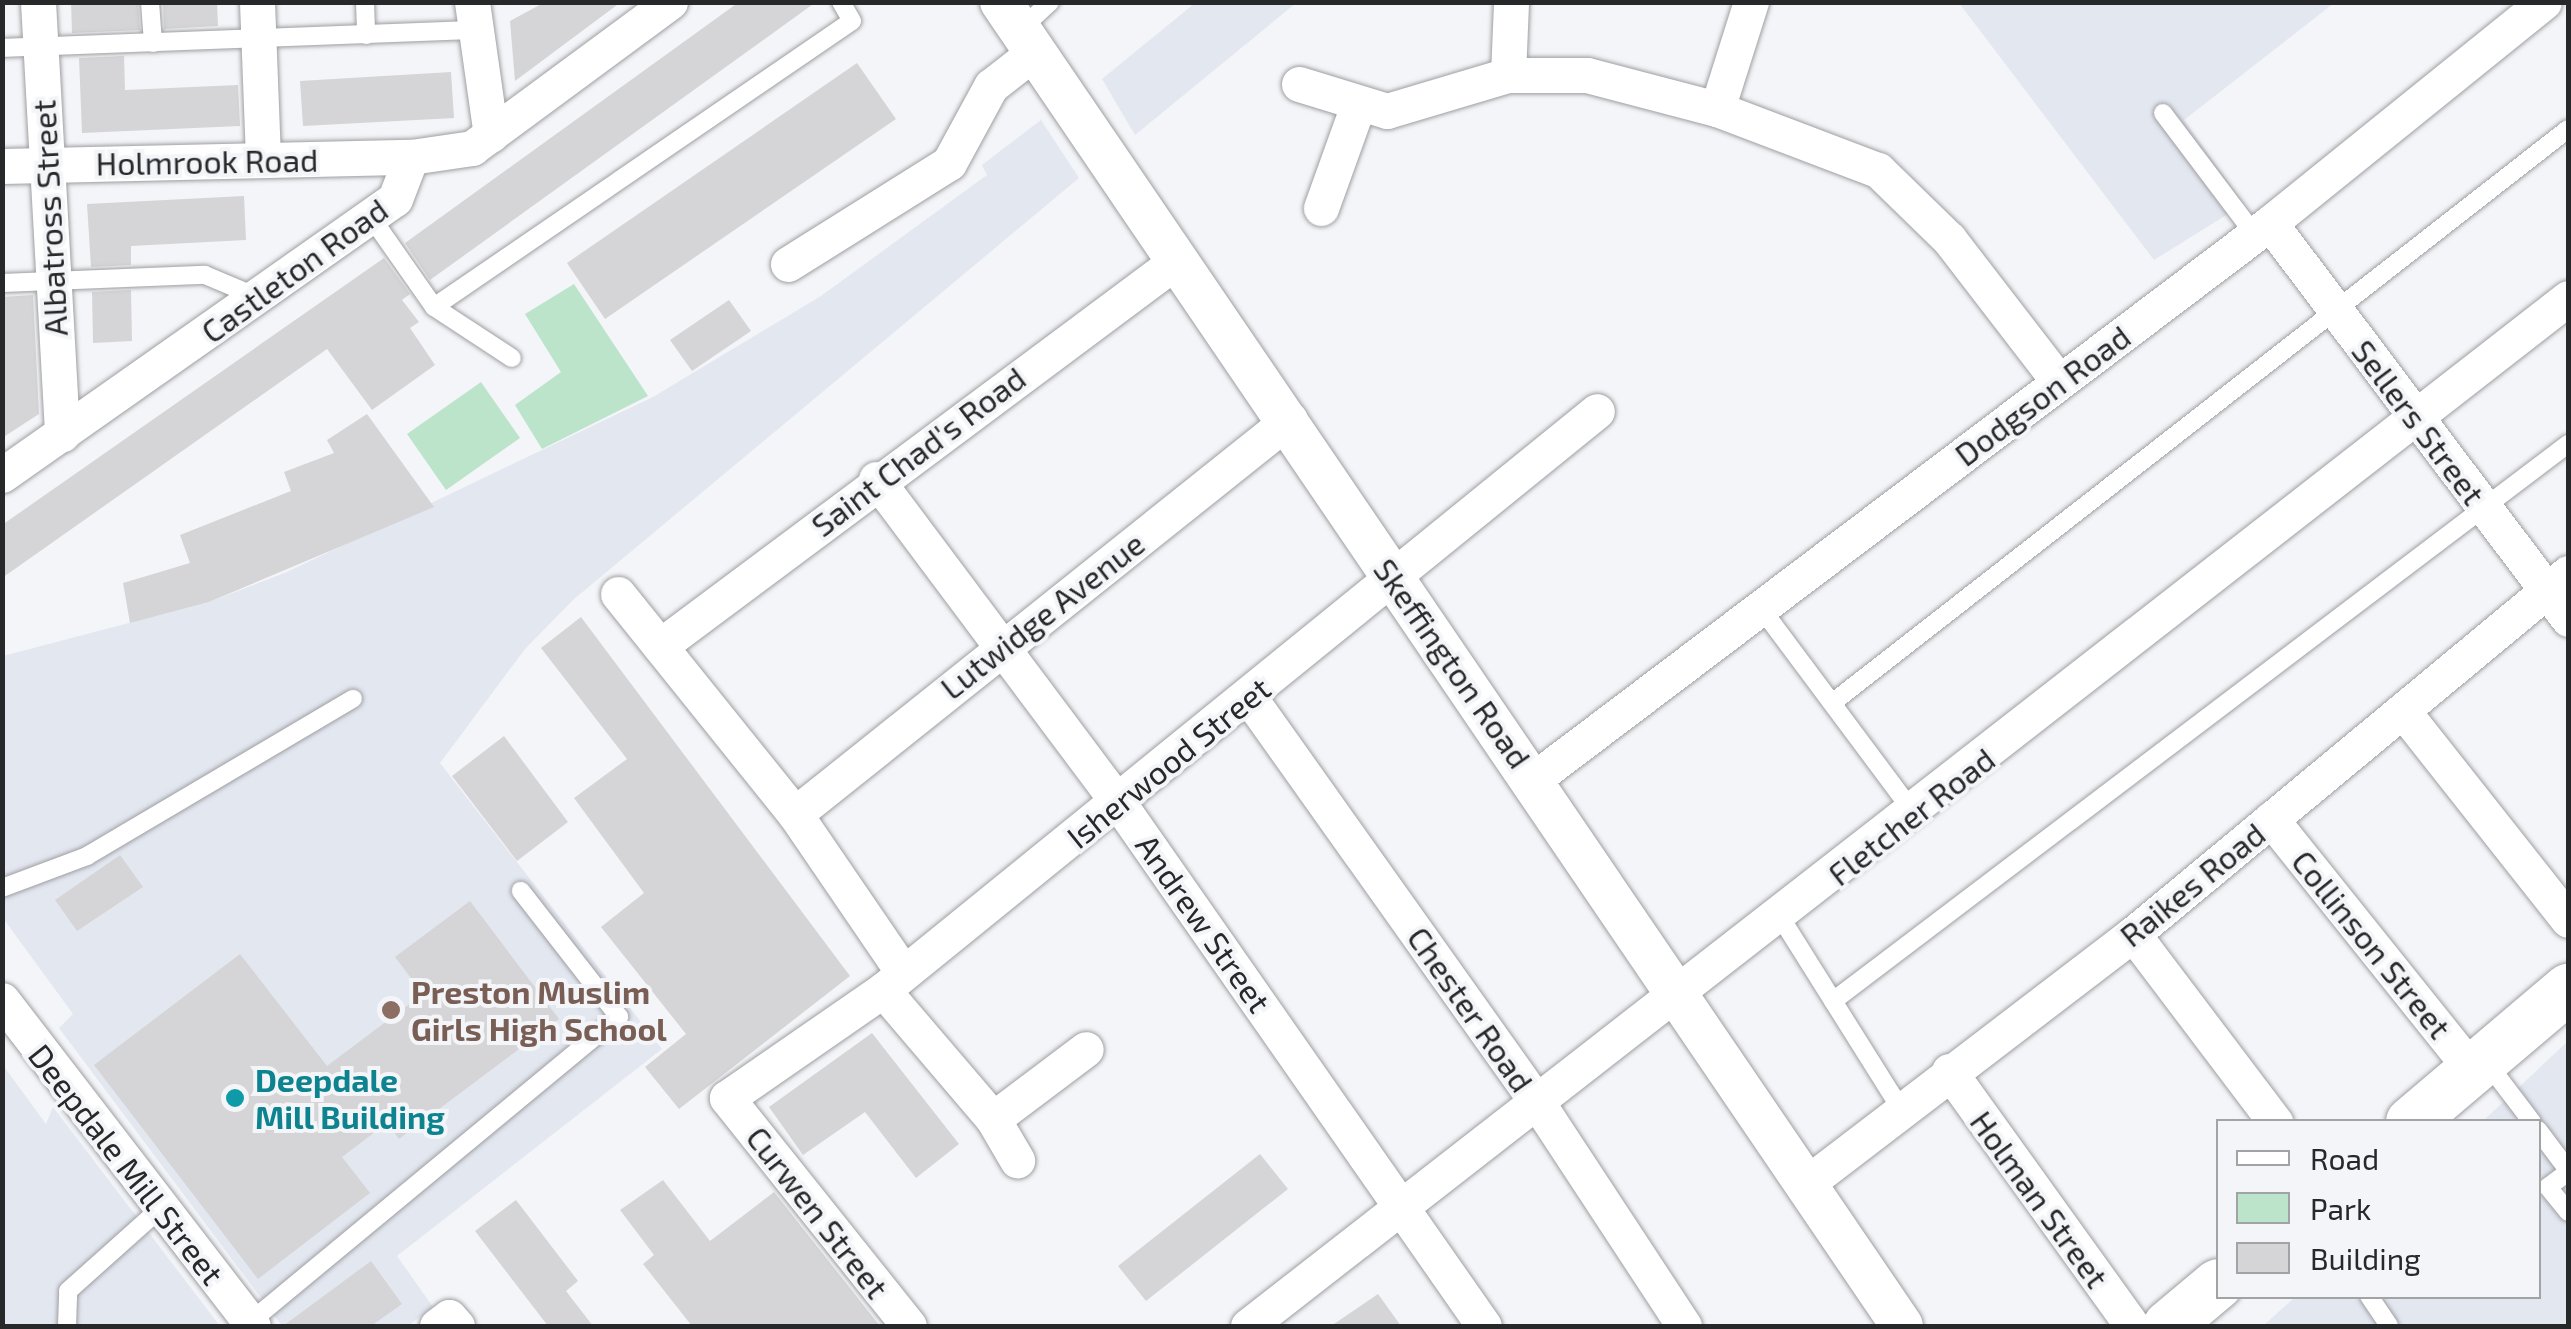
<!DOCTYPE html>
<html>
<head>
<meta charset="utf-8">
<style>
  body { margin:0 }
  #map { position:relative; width:2571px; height:1329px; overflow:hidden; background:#f4f5f8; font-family:"Exo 2",sans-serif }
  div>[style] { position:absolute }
  .built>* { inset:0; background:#e3e7f0 }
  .green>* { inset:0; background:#bbe4ca }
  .building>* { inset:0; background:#d5d5d7 }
  .roads { filter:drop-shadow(0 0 2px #9e9fa2) drop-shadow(0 0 2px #9e9fa2) }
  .service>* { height:18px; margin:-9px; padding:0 9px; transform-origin:9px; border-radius:9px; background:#fff }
  .minor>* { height:35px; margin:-17.5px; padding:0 17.5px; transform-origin:17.5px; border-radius:17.5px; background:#fff }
  .tertiary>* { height:42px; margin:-21px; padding:0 21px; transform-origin:21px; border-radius:21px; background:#fff }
  .secondary>* { height:50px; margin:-25px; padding:0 25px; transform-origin:25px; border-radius:25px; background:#fff }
  .dots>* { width:28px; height:28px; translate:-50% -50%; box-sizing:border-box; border:5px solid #f4f5f8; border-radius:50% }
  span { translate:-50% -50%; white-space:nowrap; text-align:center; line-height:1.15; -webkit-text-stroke:8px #f4f5f8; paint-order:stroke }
  .street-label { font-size:32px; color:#272829 }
  .education-label { font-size:32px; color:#785e54; font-weight:700 }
  .left { translate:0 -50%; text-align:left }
  .culture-label { font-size:32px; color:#0d838f; font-weight:700 }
  .frame { position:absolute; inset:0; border:5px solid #272829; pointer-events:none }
  .legend { position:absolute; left:2216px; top:1119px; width:325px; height:180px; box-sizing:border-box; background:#f4f5f8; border:2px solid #a2a3a5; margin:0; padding:12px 18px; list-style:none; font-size:30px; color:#272829 }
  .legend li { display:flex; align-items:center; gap:20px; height:50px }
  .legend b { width:50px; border:2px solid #a2a3a5 }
</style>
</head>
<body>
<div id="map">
  <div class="built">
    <div style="clip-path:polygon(1195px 3px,1296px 3px,1135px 135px,1102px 79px)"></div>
    <div style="clip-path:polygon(1959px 3px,2334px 3px,2184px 120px,2244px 204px,2154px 260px)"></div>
    <div style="clip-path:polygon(1041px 120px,1079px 178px,573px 600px,525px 649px,440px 763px,662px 1049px,397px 1256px,433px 1307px,408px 1326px,282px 1326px,59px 1028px,73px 1014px,3px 918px,3px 656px,209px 602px,287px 572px,653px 397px,821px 296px,987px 175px,982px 165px)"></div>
    <div style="clip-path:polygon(2568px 1041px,2568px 1326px,2263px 1326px,2295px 1297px,2538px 1296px,2538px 1122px,2483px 1121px)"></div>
    <div style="clip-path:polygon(2px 1064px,46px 1124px,53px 1107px,220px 1326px,3px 1326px)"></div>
  </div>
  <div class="green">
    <div style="clip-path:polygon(574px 284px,648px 396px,542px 449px,515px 405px,561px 372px,525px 314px)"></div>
    <div style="clip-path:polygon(481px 382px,520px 438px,446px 490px,407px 434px)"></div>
  </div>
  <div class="building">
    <div style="clip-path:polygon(71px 2px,138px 2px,140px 30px,72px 33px)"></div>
    <div style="clip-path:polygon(163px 2px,217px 2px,218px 26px,164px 29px)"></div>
    <div style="clip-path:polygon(545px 2px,621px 2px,515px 81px,510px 21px)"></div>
    <div style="clip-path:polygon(739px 2px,816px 2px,430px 280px,405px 243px)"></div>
    <div style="clip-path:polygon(124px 56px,125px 90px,238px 85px,240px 126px,82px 133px,79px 58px)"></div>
    <div style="clip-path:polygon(857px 63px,896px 119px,605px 319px,567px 263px)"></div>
    <div style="clip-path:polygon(451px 72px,454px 118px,303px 126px,300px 81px)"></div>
    <div style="clip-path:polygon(244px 196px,246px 240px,131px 246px,131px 265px,91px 267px,87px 204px)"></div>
    <div style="clip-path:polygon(384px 258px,410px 294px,402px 300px,419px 322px,410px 328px,435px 365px,372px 410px,327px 349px,2px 578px,2px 525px)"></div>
    <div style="clip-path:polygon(131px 290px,132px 341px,93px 343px,92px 292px)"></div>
    <div style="clip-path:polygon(33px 295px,39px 414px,2px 438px,2px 297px)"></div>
    <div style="clip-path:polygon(729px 300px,751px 331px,692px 371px,670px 340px)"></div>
    <div style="clip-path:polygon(367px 414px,434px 507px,209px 602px,130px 623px,123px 583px,190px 563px,180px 535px,291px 491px,284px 472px,334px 453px,327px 440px)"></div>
    <div style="clip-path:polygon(581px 617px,850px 976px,679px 1109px,645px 1067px,686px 1034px,601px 927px,644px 893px,574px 798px,627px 759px,541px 648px)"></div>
    <div style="clip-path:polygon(504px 736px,568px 822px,517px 861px,452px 776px)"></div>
    <div style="clip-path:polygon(120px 855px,143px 887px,77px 931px,55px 900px)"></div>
    <div style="clip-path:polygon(470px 901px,559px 1019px,399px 1139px,387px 1123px,342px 1157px,370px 1193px,258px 1279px,94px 1065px,240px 954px,327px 1066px,423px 994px,395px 957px)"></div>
    <div style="clip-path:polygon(872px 1033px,959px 1144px,916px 1178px,865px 1112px,803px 1155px,769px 1107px)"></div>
    <div style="clip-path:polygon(1260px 1154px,1288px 1189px,1146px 1301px,1118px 1266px)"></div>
    <div style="clip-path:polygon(663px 1180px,710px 1241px,774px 1192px,880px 1326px,692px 1326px,643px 1264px,654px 1255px,620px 1210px)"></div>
    <div style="clip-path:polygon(516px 1200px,578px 1281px,566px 1291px,593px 1326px,548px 1326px,475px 1231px)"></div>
    <div style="clip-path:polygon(371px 1261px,402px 1304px,371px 1326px,283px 1326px)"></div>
    <div style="clip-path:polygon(1378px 1294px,1401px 1326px,1331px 1326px)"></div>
  </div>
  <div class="roads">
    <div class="service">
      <div style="left:150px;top:2px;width:41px;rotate:85.8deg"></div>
      <div style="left:365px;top:2px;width:33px;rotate:88deg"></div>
      <div style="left:1021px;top:29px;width:40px;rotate:-43deg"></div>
      <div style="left:2px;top:48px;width:474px;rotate:-2.2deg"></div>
      <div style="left:2163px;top:113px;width:153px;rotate:53deg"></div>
      <div style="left:371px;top:217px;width:110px;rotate:55deg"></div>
      <div style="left:434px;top:307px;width:506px;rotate:-34.38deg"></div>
      <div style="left:852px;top:21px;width:22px;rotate:-120deg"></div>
      <div style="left:2px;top:283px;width:203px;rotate:-2.3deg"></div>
      <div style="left:205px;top:275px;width:56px;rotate:22.9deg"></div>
      <div style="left:434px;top:307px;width:93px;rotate:33.2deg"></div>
      <div style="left:1761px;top:608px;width:254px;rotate:53.3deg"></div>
      <div style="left:1832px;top:703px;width:933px;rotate:-37.95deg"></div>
      <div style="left:2px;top:888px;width:91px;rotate:-20.6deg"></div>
      <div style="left:87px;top:856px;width:309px;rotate:-30.6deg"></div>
      <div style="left:1781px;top:918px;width:226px;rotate:57.9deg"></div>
      <div style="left:1833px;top:1001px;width:922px;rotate:-37.16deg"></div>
      <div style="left:2488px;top:1064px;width:73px;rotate:52.8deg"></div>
      <div style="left:2538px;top:1130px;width:50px;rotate:53.1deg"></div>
      <div style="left:2568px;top:1172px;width:25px;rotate:143deg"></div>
      <div style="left:2548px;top:1187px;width:32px;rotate:51deg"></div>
      <div style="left:2369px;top:1296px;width:36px;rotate:56deg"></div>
      <div style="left:250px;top:1322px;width:479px;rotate:-39.6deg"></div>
      <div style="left:619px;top:1017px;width:160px;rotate:-127.9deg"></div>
      <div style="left:67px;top:1326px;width:35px;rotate:-88deg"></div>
      <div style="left:68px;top:1291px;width:126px;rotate:-41.8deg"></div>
    </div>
    <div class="minor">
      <div style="left:38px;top:2px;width:433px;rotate:86.8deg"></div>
      <div style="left:257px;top:2px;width:156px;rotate:87.8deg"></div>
      <div style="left:472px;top:2px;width:134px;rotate:81.9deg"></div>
      <div style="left:1508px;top:75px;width:73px;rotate:-87.6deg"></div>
      <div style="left:1299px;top:84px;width:92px;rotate:17.1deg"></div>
      <div style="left:1387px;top:111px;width:126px;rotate:-16.6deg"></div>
      <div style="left:1508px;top:75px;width:79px"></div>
      <div style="left:1587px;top:75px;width:134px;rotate:14.7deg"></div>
      <div style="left:1717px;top:109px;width:172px;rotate:20.8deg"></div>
      <div style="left:1878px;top:170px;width:99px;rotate:44.2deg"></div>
      <div style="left:1949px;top:239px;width:180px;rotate:52.4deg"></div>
      <div style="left:1717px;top:109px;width:112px;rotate:-72.4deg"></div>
      <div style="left:2px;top:166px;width:409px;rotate:-1.3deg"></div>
      <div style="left:1321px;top:208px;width:106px;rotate:-70.2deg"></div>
      <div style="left:2270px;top:223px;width:496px;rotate:53deg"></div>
      <div style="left:788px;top:264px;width:190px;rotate:-32.1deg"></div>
      <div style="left:949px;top:163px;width:88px;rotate:-61.4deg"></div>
      <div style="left:991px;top:86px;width:52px;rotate:-38deg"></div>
      <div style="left:2px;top:475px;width:480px;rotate:-35.1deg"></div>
      <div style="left:395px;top:199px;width:45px;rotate:-69.1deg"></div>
      <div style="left:411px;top:157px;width:62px;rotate:-8.4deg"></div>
      <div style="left:472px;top:148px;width:246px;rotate:-36.4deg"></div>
      <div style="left:876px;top:479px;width:404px;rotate:53.2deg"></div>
      <div style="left:1118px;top:802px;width:639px;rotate:55.07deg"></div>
      <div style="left:618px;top:594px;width:282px;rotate:51.2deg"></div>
      <div style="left:795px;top:814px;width:190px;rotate:55.7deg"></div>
      <div style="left:660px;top:646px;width:647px;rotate:-36.71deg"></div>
      <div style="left:1249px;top:697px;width:501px;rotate:54.6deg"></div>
      <div style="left:1539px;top:1105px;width:264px;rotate:56.7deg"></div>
      <div style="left:2403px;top:711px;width:266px;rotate:51.7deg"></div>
      <div style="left:1534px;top:779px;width:922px;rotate:-37.07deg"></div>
      <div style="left:2270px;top:223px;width:352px;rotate:-38.9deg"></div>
      <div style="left:795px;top:814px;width:633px;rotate:-38.59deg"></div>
      <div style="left:2271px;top:819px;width:322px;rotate:51.3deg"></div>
      <div style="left:2133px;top:934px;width:236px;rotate:52.9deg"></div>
      <div style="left:883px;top:990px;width:170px;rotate:49.5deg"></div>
      <div style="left:993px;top:1119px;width:116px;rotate:-37deg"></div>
      <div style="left:2px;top:1000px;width:411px;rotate:52.4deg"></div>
      <div style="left:1949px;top:1071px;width:314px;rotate:54.3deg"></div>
      <div style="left:993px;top:1119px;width:48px;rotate:59.7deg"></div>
      <div style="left:1806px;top:1184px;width:412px;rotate:-37.4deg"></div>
      <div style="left:2133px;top:934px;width:565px;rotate:-39.69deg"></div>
      <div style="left:437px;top:1326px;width:15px;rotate:-37deg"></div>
      <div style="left:449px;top:1317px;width:12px;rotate:48deg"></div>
      <div style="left:909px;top:1326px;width:292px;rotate:-128.6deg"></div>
      <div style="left:727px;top:1098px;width:190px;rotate:-34.7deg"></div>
      <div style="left:883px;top:990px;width:919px;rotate:-39.04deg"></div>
      <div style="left:1248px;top:1326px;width:1673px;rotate:-37.91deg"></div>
    </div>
    <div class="tertiary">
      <div style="left:1001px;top:2px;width:1601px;rotate:55.76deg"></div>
    </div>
    <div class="secondary">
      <div style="left:2411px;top:1122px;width:206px;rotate:-40.3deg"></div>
      <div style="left:2168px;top:1326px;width:65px;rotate:-40deg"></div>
    </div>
  </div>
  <div class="dots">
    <div style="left:391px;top:1010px;background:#8d6e63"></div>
    <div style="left:235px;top:1098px;background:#0f9aa8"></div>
  </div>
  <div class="street-label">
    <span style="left:207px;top:161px;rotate:-1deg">Holmrook Road</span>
    <span style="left:49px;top:218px;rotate:-93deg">Albatross Street</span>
    <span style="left:294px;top:270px;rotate:-36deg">Castleton Road</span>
    <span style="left:2042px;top:395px;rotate:-37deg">Dodgson Road</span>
    <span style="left:2419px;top:422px;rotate:53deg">Sellers Street</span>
    <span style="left:918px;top:451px;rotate:-37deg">Saint Chad's Road</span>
    <span style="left:1042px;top:615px;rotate:-38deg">Lutwidge Avenue</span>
    <span style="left:1453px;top:663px;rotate:55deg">Skeffington Road</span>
    <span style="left:1168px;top:762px;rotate:-39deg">Isherwood Street</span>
    <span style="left:1911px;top:816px;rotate:-38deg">Fletcher Road</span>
    <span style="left:2192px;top:884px;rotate:-39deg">Raikes Road</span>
    <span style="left:1204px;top:923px;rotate:55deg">Andrew Street</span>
    <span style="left:2372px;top:944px;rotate:51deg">Collinson Street</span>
    <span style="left:1471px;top:1009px;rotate:55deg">Chester Road</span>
    <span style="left:127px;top:1164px;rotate:52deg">Deepdale Mill Street</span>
    <span style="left:2040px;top:1199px;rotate:54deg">Holman Street</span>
    <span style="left:818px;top:1212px;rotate:52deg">Curwen Street</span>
  </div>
  <div class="education-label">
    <span class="left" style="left:411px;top:1010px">Preston Muslim<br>Girls High School</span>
  </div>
  <div class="culture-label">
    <span class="left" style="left:255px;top:1098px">Deepdale<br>Mill Building</span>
  </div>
  <div class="frame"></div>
  <ul class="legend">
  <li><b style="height:12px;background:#fff"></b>Road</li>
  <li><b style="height:28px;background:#bbe4ca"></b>Park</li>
  <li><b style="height:28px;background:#d5d5d7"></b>Building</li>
  </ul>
</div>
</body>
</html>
